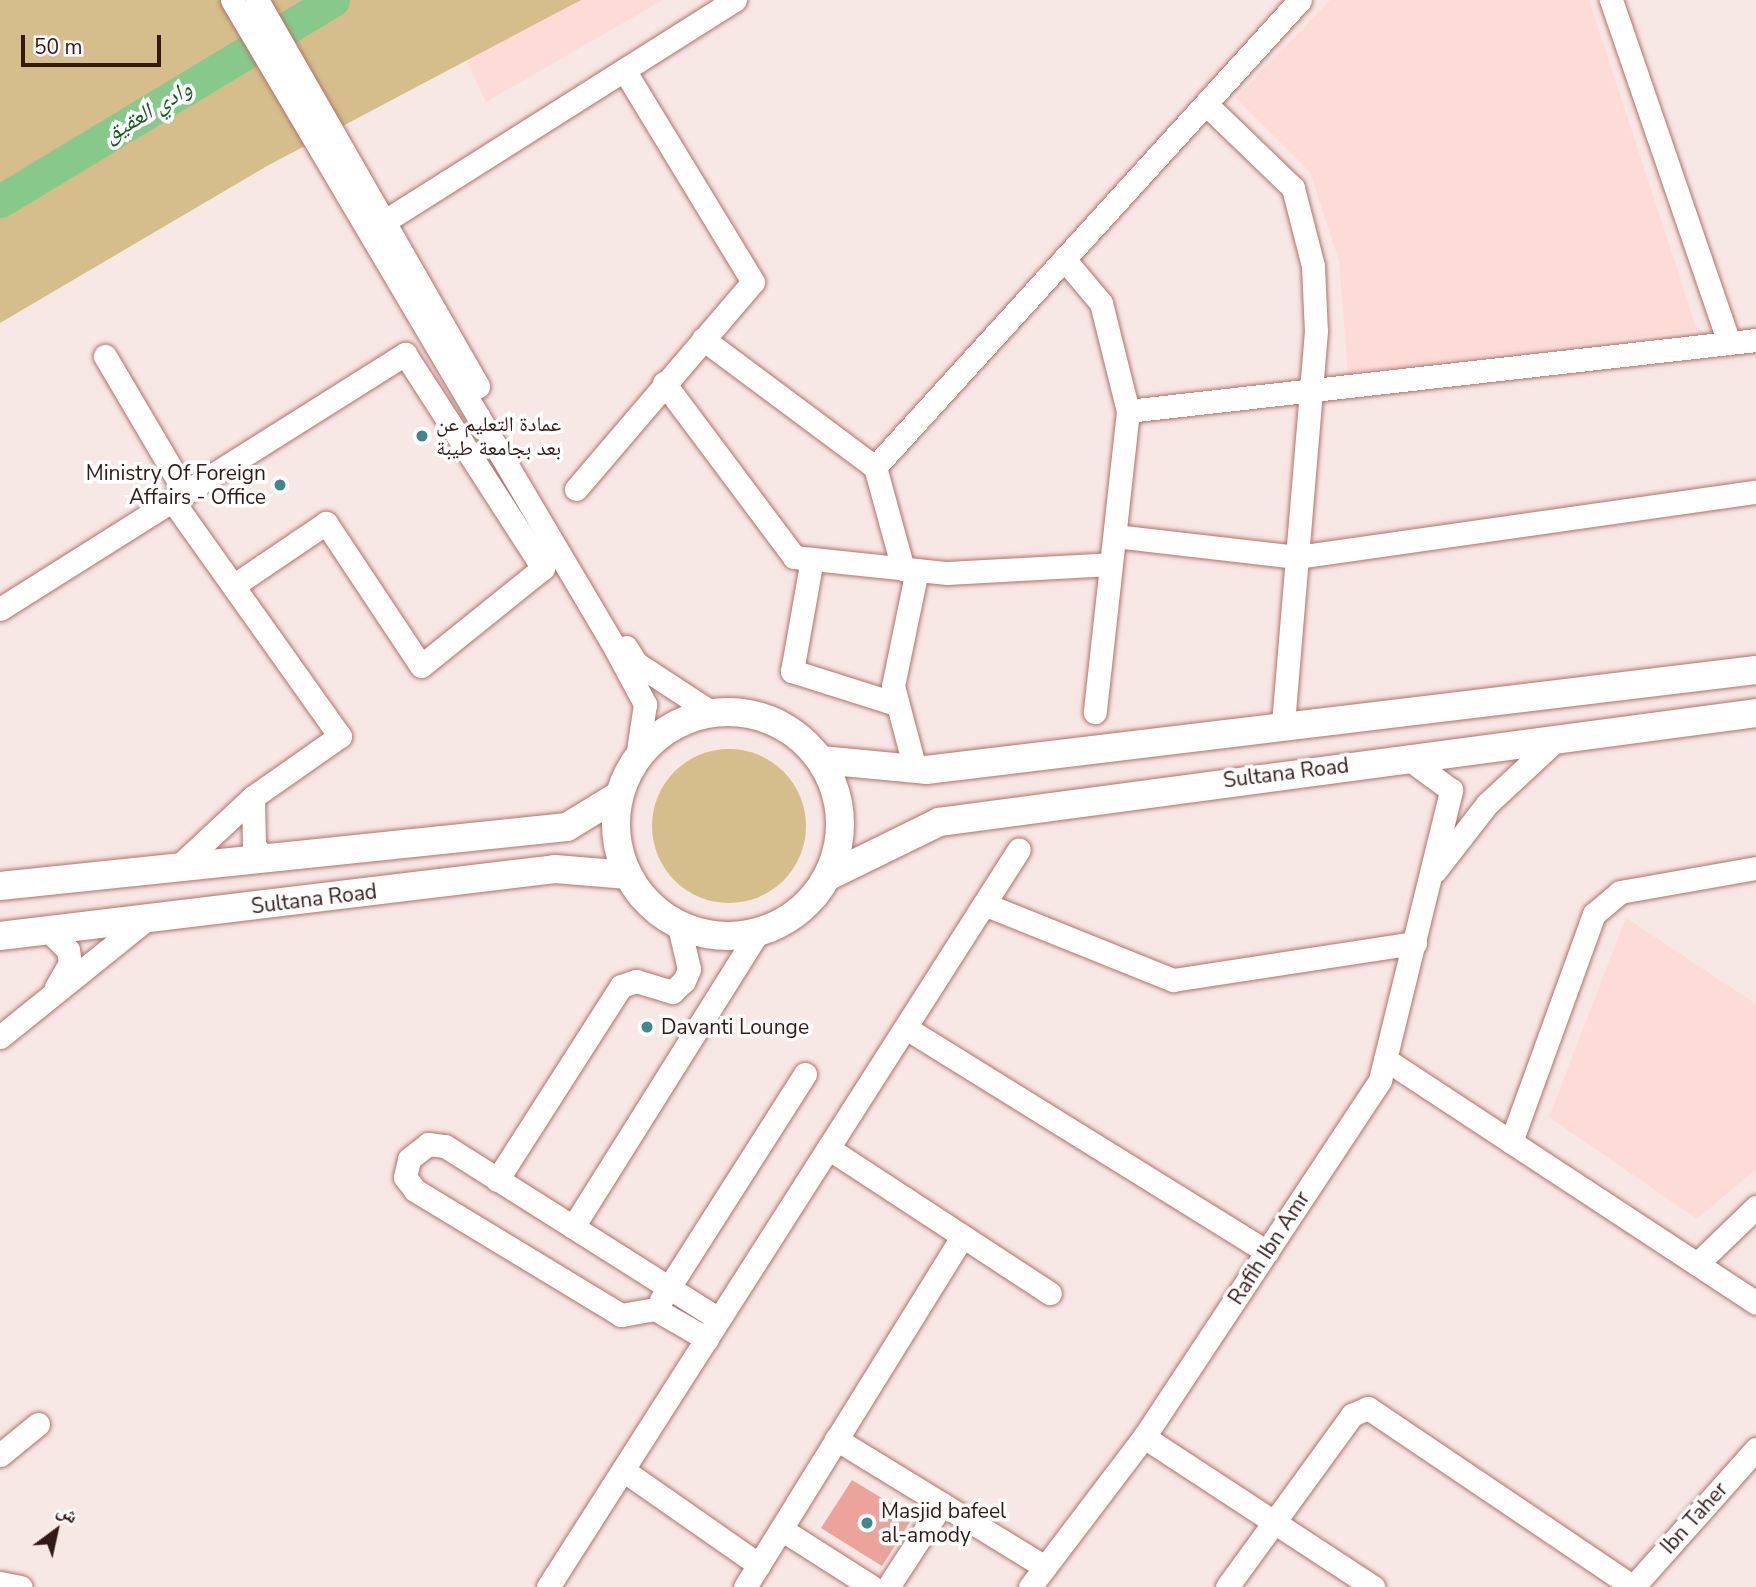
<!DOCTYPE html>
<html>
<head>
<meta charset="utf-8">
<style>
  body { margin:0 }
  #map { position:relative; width:1756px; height:1587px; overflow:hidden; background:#f7e7e5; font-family:"Nunito Sans","Noto Naskh Arabic",sans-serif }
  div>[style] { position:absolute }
  .built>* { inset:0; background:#fddbd6 }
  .green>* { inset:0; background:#d5be8b }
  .round { border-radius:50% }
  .river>* { height:33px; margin:-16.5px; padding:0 16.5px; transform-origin:16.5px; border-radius:16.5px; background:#87c98b }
  .building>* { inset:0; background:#eca39c }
  .roads { filter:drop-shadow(0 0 2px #b5706a) drop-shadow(0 0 2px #b5706a) }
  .minor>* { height:23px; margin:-11.5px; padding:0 11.5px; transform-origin:11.5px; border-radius:11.5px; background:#fff }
  .major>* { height:28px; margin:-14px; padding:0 14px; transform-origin:14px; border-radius:14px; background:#fff }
  .major>.ring { margin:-14px; padding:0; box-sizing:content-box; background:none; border:28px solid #fff; border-radius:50% }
  .dots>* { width:19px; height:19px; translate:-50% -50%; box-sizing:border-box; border:4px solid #fff; border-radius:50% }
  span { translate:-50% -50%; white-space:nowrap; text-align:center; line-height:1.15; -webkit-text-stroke:7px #fff; paint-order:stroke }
  .poi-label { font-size:21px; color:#341917 }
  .left { translate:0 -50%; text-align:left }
  .right { translate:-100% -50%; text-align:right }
  .street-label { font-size:21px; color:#341917 }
  .water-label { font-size:23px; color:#155a21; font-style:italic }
  .north { position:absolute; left:21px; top:1496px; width:70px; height:70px; -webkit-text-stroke:5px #fff; paint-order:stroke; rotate:33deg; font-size:19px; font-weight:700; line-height:28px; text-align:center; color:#341917 }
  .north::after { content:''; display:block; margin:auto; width:24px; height:32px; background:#341917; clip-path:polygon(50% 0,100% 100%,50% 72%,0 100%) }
  .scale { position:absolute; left:21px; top:35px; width:140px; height:32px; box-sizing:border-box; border:4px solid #341917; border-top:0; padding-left:9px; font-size:21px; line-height:24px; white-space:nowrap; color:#341917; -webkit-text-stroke:5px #fff; paint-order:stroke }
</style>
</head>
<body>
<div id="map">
  <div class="built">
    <div style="clip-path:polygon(439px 0,663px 0,486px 102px)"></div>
    <div style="clip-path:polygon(1330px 0,1589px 0,1697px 330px,1348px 373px,1339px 261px,1310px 172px,1236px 98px)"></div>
    <div style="clip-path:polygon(1626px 918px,1756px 1004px,1756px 1169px,1697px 1219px,1549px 1117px)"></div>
  </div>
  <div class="green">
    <div style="clip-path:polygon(0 0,581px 0,267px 166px,0 323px)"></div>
    <div class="round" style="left:652px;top:749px;width:154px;height:154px"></div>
  </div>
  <div class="river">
    <div style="left:0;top:201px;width:389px;rotate:-31.1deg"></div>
  </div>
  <div class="building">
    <div style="clip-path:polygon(852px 1480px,913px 1517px,882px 1566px,821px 1528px)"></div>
  </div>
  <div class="roads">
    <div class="minor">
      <div style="left:232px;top:0;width:753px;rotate:59.41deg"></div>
      <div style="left:615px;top:648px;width:64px;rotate:61.8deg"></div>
      <div style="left:645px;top:704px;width:54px;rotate:98.6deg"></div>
      <div style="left:257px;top:0;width:445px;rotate:60.2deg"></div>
      <div style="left:1611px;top:0;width:363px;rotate:71deg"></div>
      <div style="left:1206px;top:104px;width:121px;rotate:44deg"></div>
      <div style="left:1293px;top:188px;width:81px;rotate:75.6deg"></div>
      <div style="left:1313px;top:266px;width:65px;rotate:87.4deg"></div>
      <div style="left:1316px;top:331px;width:397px;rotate:94.8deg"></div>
      <div style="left:385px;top:221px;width:414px;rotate:-32.3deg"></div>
      <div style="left:1064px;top:259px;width:57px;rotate:49.9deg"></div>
      <div style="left:1101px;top:303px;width:111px;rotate:76deg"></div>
      <div style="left:1128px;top:411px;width:303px;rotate:96.3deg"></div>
      <div style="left:703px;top:339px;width:214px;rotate:36.7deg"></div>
      <div style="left:875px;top:467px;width:106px;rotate:74.6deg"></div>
      <div style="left:105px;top:356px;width:158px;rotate:59.5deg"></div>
      <div style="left:664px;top:383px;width:217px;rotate:53.2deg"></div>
      <div style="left:794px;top:557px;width:154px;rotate:6deg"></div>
      <div style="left:947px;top:573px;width:164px;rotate:-3.1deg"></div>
      <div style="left:1128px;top:411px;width:632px;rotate:-6.45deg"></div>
      <div style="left:875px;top:467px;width:631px;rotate:-47.7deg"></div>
      <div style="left:576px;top:489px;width:272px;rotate:-49.5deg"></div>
      <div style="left:753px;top:282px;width:248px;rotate:-121.3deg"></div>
      <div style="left:172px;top:500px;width:290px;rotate:54.6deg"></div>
      <div style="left:340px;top:736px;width:106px;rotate:145deg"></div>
      <div style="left:253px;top:797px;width:103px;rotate:137deg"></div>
      <div style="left:1115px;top:536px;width:183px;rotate:6.6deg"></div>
      <div style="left:1297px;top:557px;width:464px;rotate:-8.1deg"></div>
      <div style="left:812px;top:559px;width:114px;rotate:100.1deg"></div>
      <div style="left:792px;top:671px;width:106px;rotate:17.6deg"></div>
      <div style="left:0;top:609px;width:479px;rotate:-32.2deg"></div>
      <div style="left:405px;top:354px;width:255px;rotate:57.2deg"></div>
      <div style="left:543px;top:568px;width:156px;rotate:141.2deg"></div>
      <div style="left:421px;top:666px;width:172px;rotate:-123.6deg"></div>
      <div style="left:326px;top:523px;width:112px;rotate:145.9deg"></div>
      <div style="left:626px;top:647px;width:19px;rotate:58deg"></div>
      <div style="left:636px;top:663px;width:90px;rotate:33.2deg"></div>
      <div style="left:915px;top:769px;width:86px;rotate:-104.8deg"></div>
      <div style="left:893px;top:686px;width:118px;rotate:-78.3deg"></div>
      <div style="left:253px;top:797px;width:49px;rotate:88.8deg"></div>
      <div style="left:254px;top:846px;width:19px;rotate:47deg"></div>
      <div style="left:1435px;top:871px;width:85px;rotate:-52.2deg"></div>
      <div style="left:1487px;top:804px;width:97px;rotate:-42.9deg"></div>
      <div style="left:984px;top:904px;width:204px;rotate:21.9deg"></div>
      <div style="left:1173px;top:980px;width:245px;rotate:-8.7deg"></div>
      <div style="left:49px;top:931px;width:27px;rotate:45deg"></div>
      <div style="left:68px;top:950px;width:13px;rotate:81deg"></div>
      <div style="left:70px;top:963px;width:28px;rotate:120deg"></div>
      <div style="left:906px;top:1028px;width:425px;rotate:31.8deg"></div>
      <div style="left:0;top:1037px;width:189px;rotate:-38.8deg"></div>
      <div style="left:1385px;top:1059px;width:444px;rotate:33.3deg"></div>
      <div style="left:1511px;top:1142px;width:243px;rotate:-70deg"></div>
      <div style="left:1594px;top:914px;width:34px;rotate:-40deg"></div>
      <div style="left:1620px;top:892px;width:138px;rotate:-10deg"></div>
      <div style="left:828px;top:1148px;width:265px;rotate:33.2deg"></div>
      <div style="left:497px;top:1180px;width:230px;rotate:-57.4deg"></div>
      <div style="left:621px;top:986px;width:16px;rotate:-18deg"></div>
      <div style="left:636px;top:981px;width:38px;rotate:17deg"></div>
      <div style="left:672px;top:992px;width:16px;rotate:-43deg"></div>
      <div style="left:684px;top:981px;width:13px;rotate:-67deg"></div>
      <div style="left:689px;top:969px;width:48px;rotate:-103.2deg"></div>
      <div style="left:573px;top:1227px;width:348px;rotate:-57.9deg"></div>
      <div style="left:1697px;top:1264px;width:82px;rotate:-44deg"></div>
      <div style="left:661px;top:1300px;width:268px;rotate:-57.5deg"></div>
      <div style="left:707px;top:1339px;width:60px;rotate:-150deg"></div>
      <div style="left:655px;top:1309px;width:35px;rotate:170deg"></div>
      <div style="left:621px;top:1315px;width:241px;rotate:-148.8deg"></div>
      <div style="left:415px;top:1190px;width:16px;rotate:-128deg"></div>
      <div style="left:405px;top:1177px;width:18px;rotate:-77deg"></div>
      <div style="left:409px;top:1159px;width:24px;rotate:-38deg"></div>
      <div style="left:428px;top:1144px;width:17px;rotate:7deg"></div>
      <div style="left:445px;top:1146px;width:324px;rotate:32.3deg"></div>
      <div style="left:1144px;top:1437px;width:274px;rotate:33.2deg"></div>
      <div style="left:836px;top:1439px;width:245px;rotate:31.5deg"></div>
      <div style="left:0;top:1455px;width:49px;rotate:-39.2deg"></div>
      <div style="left:623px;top:1470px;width:166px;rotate:34.9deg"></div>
      <div style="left:781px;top:1529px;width:108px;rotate:32.5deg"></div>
      <div style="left:0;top:1583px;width:21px;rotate:11deg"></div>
      <div style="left:548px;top:1587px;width:875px;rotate:-57.45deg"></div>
      <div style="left:745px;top:1587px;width:412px;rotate:-58.2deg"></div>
      <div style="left:888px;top:1587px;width:99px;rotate:-57deg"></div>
      <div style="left:1030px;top:1587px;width:188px;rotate:-52.8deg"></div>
      <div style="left:1144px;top:1437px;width:428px;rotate:-56.5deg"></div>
      <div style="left:1380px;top:1080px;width:299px;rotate:-76.2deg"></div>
      <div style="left:1451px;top:790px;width:56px;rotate:-143.7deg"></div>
      <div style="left:1227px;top:1587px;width:213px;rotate:-54deg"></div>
      <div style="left:1352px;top:1415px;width:17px;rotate:-24deg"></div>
      <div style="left:1368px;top:1408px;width:320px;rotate:34deg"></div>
      <div style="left:1633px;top:1587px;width:185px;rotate:-48.3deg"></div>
    </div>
    <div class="major">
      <div class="ring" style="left:616px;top:712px;width:196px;height:196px"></div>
      <div style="left:821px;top:760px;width:105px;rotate:5.4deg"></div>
      <div style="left:926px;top:770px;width:836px;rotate:-6.87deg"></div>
      <div style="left:829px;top:876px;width:123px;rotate:-26.1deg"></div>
      <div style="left:939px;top:822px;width:824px;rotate:-7.6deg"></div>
      <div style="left:0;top:886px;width:570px;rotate:-5.94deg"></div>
      <div style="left:567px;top:827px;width:60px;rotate:-31.3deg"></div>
      <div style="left:0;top:936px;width:559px;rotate:-6.88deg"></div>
      <div style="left:555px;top:869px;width:73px;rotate:4.7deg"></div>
    </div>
  </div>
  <div class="dots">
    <div style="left:422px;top:436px;background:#3f868e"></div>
    <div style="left:280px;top:485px;background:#3f868e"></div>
    <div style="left:647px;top:1027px;background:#3f868e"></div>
    <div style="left:867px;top:1523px;background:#3f868e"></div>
  </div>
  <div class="poi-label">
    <span class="left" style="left:436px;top:436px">عمادة التعليم عن<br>بعد بجامعة طيبة</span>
    <span class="right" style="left:266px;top:485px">Ministry Of Foreign<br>Affairs - Office</span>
    <span class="left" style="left:661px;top:1027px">Davanti Lounge</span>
    <span class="left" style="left:881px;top:1523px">Masjid bafeel<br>al-amody</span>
  </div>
  <div class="street-label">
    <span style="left:1286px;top:773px;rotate:-7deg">Sultana Road</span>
    <span style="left:314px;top:899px;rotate:-7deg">Sultana Road</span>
    <span style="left:1269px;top:1248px;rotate:-57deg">Rafih Ibn Amr</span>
    <span style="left:1694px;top:1518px;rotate:-48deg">Ibn Taher</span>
  </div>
  <div class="water-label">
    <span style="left:148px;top:112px;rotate:-31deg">وادي العقيق</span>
  </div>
  <div class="north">ش</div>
  <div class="scale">50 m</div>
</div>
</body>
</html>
